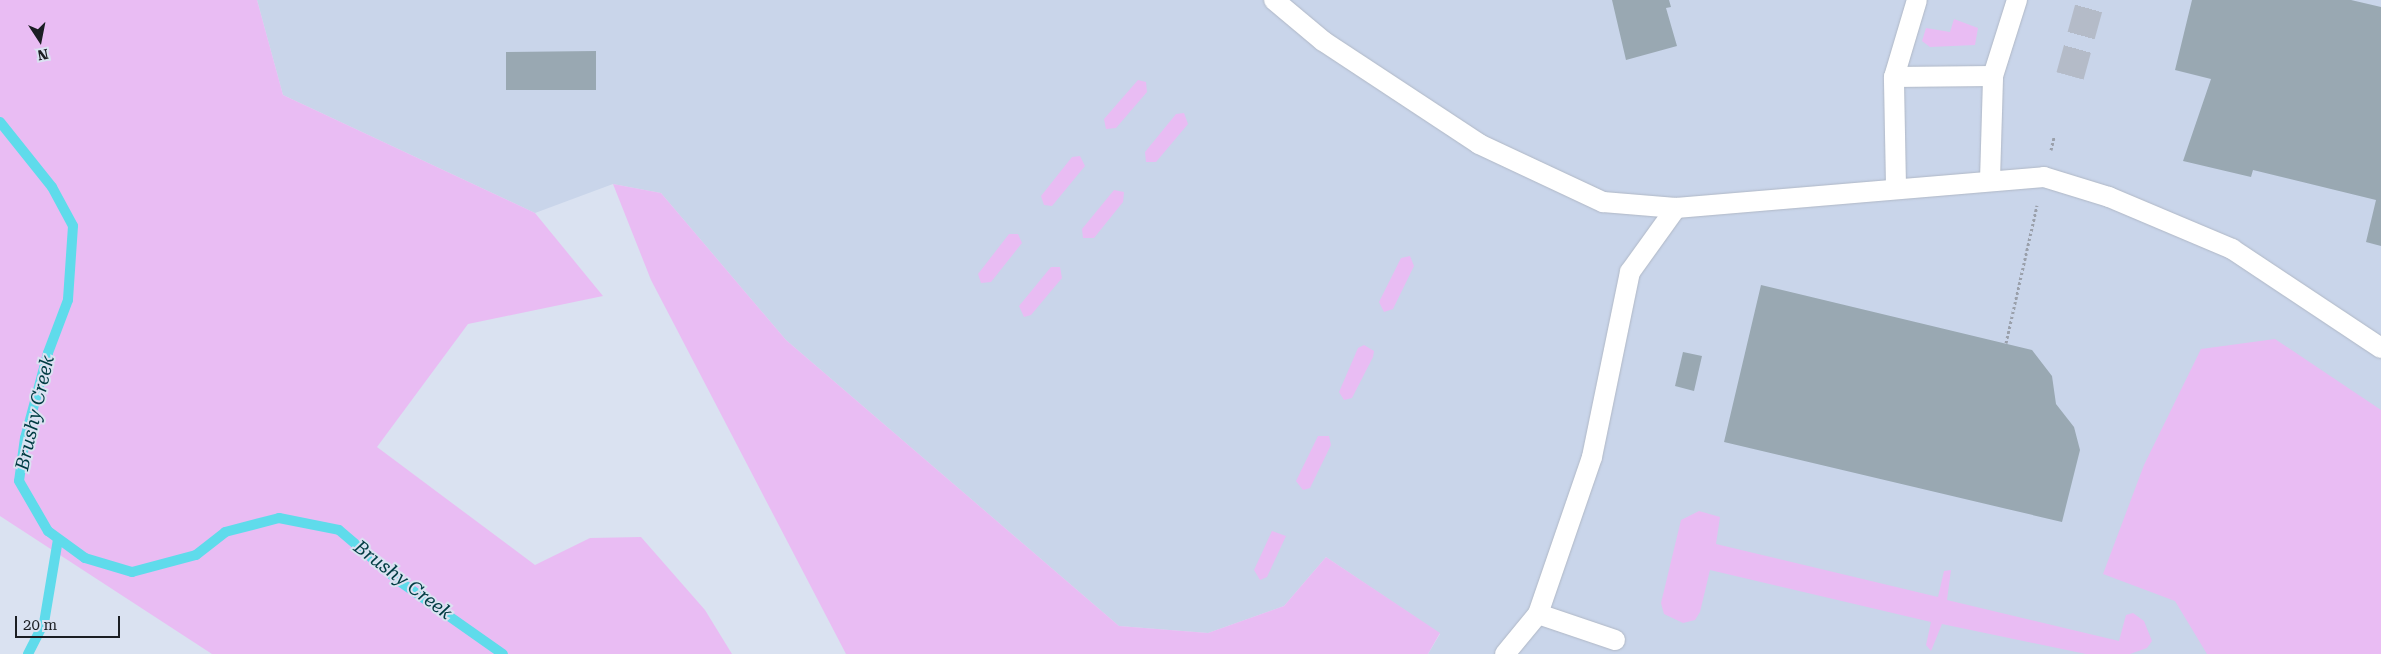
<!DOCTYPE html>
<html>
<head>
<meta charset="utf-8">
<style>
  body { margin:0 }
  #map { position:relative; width:2381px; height:654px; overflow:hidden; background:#dae2f1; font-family:"Roboto Serif",serif }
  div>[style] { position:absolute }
  .built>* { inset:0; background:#c9d5ea }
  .green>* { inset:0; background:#e9bcf3 }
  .stream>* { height:10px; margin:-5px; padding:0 5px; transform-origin:5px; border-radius:5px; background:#5fdbeb }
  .building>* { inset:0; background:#99a8b2 }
  .pedestrian-tunnel>* { height:28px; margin-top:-14px; transform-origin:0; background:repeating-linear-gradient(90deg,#b4bbc8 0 28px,transparent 0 42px) }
  .path>* { height:3px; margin-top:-1.5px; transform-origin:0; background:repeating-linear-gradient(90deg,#9aa0ab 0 2.5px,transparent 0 5px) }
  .roads { filter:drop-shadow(0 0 1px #b0b8c6) drop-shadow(0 0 1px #b0b8c6) }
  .service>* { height:20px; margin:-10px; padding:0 10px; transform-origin:10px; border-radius:10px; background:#fff }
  span { translate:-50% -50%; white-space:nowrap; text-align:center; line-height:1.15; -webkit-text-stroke:4px #dae2f1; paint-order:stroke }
  .water-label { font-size:19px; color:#003b42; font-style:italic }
  .north { position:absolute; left:15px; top:15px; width:50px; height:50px; -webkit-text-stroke:4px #dae2f1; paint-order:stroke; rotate:169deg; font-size:14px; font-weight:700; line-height:20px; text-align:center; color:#1b1e23 }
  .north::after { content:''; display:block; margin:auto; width:18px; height:22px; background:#1b1e23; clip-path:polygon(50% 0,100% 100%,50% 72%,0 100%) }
  .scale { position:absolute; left:15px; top:616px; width:105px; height:22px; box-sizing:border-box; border:2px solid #1b1e23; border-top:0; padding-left:6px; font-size:15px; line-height:18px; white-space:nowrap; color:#1b1e23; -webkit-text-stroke:4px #dae2f1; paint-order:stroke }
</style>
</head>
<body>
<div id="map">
  <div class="built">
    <div style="clip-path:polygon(257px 0,2381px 0,2381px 654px,1428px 654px,1440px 634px,1326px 557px,1284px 606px,1208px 633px,1119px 626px,786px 340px,661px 193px,613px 184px,535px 213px,283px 95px)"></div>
  </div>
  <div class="green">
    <div style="clip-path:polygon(0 0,257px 0,283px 95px,535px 213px,603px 296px,468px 324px,377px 447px,535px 565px,590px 538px,641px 537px,705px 610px,732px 654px,212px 654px,0 516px)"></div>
    <div style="clip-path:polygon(1954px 19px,1978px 28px,1975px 45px,1930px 47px,1922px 41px,1926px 28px,1950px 32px)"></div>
    <div style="clip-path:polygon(1138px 80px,1146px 82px,1147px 92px,1116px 128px,1106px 129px,1104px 119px)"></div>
    <div style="clip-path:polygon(1184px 113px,1188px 124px,1156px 162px,1146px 162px,1145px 152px,1176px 114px)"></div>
    <div style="clip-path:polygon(1080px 156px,1085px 166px,1052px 206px,1044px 205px,1041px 196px,1072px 157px)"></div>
    <div style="clip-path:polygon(613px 184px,661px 193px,786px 340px,1119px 626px,1208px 633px,1284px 606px,1326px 557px,1440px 633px,1428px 654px,846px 654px,651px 280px)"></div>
    <div style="clip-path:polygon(1114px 190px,1124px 192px,1123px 202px,1094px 238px,1083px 238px,1082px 229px)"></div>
    <div style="clip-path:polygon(1009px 234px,1018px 234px,1022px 243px,991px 282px,981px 283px,978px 274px)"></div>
    <div style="clip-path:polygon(1410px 256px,1414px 266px,1393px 309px,1384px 312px,1379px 302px,1401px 258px)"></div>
    <div style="clip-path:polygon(1051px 267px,1060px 267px,1062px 278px,1031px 315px,1024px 317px,1019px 306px)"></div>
    <div style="clip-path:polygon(2275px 339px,2381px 410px,2381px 654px,2207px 654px,2175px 601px,2103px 574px,2144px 465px,2201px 349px)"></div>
    <div style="clip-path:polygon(1364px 345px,1374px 351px,1373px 357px,1352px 398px,1344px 400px,1339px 392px,1358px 348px)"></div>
    <div style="clip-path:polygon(1318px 436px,1329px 436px,1331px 445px,1310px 488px,1303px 490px,1296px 481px)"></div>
    <div style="clip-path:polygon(1699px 511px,1720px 517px,1716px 544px,1938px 597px,1944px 571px,1951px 570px,1947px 600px,2119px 641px,2126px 615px,2133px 613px,2144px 621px,2152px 641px,2147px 648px,2130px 654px,2086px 654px,1942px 624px,1931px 651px,1926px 645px,1931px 622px,1710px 570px,1700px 612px,1695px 620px,1683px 623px,1664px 614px,1661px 603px,1681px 520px)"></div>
    <div style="clip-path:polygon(1272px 531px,1286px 536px,1267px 577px,1260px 580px,1254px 570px)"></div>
  </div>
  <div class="stream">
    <div style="left:0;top:122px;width:83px;rotate:51.3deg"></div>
    <div style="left:52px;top:187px;width:44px;rotate:61.7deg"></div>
    <div style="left:73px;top:226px;width:74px;rotate:93.9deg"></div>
    <div style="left:68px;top:300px;width:57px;rotate:110.7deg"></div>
    <div style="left:48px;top:353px;width:88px;rotate:105.1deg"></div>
    <div style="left:25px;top:438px;width:43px;rotate:97.9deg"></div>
    <div style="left:19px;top:481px;width:58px;rotate:59.9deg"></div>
    <div style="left:48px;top:531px;width:46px;rotate:36.1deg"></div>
    <div style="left:85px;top:558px;width:49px;rotate:16.6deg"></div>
    <div style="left:132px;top:572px;width:66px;rotate:-14.9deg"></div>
    <div style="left:196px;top:555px;width:37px;rotate:-38deg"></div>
    <div style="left:225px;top:532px;width:56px;rotate:-14.5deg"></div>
    <div style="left:279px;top:518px;width:61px;rotate:11.3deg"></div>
    <div style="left:339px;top:530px;width:79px;rotate:40.4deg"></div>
    <div style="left:399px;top:581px;width:127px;rotate:35.1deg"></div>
    <div style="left:28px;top:654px;width:35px;rotate:-63deg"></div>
    <div style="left:44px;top:623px;width:85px;rotate:-80.5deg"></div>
  </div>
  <div class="building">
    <div style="clip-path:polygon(1612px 0,1669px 0,1671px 7px,1666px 8px,1677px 46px,1626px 60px)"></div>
    <div style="clip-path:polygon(2192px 0,2351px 0,2381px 7px,2381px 246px,2366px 242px,2376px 200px,2253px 170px,2251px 177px,2183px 161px,2211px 79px,2175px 70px)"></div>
    <div style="clip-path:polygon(596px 51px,596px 90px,506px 90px,506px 52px)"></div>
    <div style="clip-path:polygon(1761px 285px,2032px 350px,2052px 376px,2056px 404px,2074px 427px,2080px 450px,2062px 522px,1724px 442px)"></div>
    <div style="clip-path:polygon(1683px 352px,1702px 356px,1694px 391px,1675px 386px)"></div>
  </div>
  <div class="pedestrian-tunnel">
    <div style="left:2070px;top:76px;width:79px;rotate:-74.6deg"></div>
  </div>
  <div class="path">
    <div style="left:2051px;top:150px;width:13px;rotate:-77deg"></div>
    <div style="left:2006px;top:343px;width:141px;rotate:-77.3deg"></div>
  </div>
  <div class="roads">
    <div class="service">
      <div style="left:1274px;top:0;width:64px;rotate:39.9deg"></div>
      <div style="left:1323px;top:41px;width:187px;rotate:33.4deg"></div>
      <div style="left:1479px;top:144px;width:137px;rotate:25.1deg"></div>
      <div style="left:1603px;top:202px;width:73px;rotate:4.7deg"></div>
      <div style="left:1676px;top:208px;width:369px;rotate:-4.8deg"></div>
      <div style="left:2044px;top:177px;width:68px;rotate:17.1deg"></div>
      <div style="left:2109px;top:197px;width:134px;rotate:22.9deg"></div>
      <div style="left:2232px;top:249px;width:179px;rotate:33.6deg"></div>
      <div style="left:1894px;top:77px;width:99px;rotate:-0.6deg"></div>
      <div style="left:1990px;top:180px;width:104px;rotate:-88.3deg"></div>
      <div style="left:1993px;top:76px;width:80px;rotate:-72.5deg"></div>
      <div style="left:1896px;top:186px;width:109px;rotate:-91.1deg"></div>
      <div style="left:1894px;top:77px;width:80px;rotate:-73.4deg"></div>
      <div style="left:1615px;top:640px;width:81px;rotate:-161.3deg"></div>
      <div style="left:1538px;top:614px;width:166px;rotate:-71deg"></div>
      <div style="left:1592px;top:457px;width:189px;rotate:-78.4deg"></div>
      <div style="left:1630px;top:272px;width:79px;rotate:-54.3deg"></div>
      <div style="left:1505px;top:654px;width:52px;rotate:-50.5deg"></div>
    </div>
  </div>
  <div class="water-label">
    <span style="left:35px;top:413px;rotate:-77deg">Brushy Creek</span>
    <span style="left:403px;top:580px;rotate:37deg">Brushy Creek</span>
  </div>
  <div class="north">N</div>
  <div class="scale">20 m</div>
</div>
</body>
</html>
